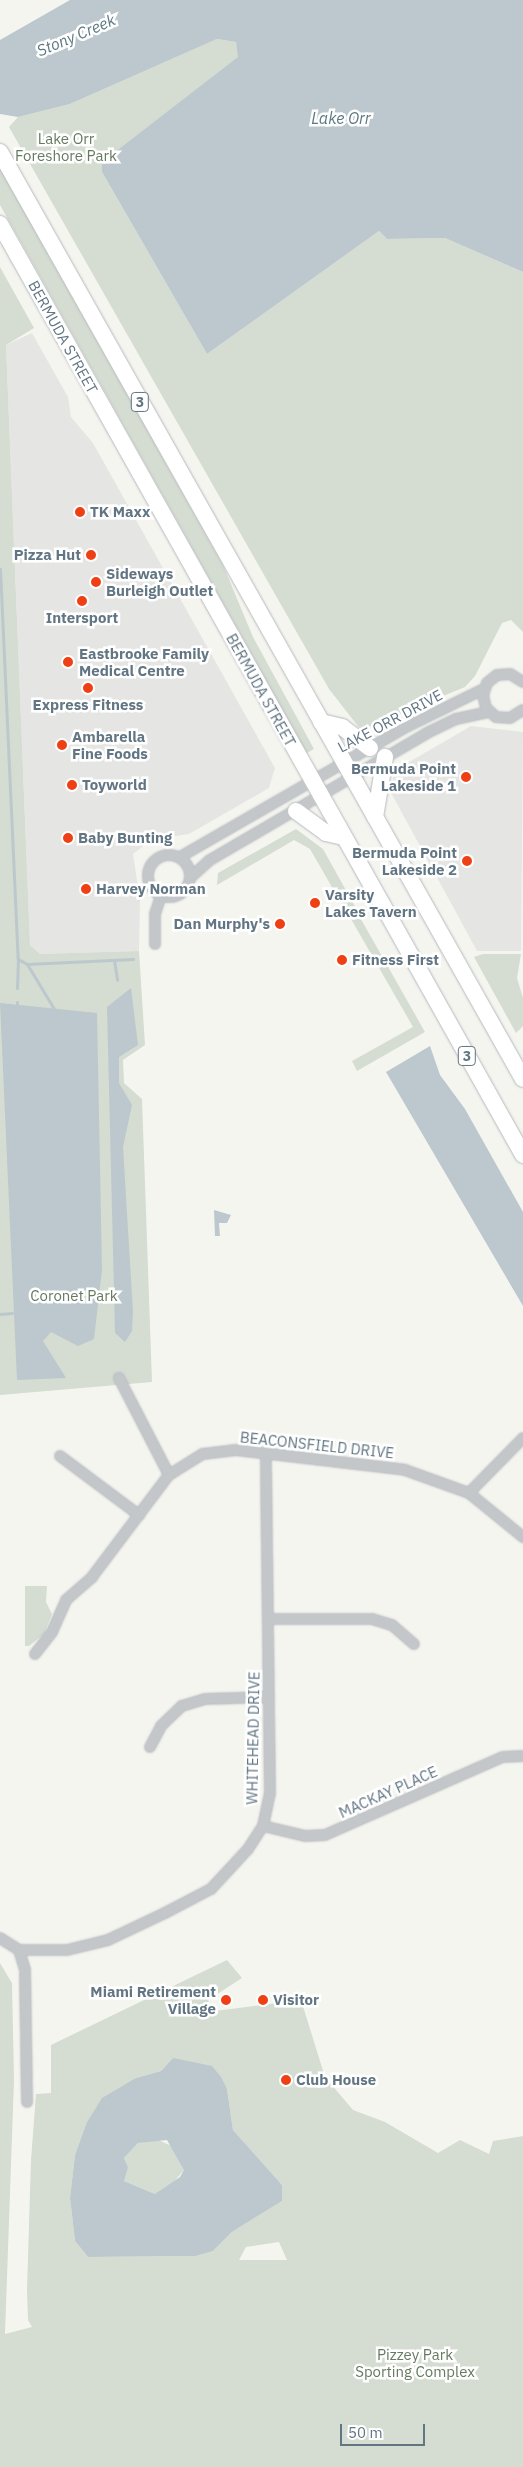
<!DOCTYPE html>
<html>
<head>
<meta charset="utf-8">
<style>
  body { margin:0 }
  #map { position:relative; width:523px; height:2467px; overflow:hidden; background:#f5f5f0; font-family:"IBM Plex Sans",sans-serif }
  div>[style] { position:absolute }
  .built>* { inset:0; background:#e5e6e3 }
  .green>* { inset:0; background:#d5dcd1 }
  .water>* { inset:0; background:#bcc8cd }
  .stream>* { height:3px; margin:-1.5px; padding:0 1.5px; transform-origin:1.5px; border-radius:1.5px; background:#bcc8cd }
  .roads { filter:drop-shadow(0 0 1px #b6babe) drop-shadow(0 0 1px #b6babe) }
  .street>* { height:10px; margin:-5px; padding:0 5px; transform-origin:5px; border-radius:5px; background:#c3c7ca }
  .street>.ring { margin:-5px; padding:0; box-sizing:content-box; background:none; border:10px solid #c3c7ca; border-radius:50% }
  .primary>* { height:16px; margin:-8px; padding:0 8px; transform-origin:8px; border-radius:8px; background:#fff }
  .dots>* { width:14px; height:14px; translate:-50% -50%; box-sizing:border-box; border:2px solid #fff; border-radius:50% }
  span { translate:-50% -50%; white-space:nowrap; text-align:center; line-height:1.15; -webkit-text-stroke:5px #fff; paint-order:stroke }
  .shield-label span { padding:1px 4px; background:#fff; border:1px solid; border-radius:4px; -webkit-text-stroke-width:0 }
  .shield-label { font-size:14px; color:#617583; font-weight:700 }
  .park-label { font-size:15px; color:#667a60 }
  .street-label { font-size:15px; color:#617583 }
  .poi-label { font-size:15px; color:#617583; font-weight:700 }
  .left { translate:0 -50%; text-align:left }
  .right { translate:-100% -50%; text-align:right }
  .water-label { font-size:16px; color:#5c7881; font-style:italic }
  .scale { position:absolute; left:340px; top:2424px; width:85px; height:22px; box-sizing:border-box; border:2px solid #617583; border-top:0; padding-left:6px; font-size:15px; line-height:18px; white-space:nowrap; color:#617583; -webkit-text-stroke:4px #fff; paint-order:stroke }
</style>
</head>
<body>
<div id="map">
  <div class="built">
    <div style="clip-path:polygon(32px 333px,68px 397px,71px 417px,93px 443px,275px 768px,269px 788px,189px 834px,151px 840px,133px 854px,140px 900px,139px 951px,40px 954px,30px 945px,6px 345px)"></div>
    <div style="clip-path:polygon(471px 726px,523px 732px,521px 951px,477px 951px,390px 791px,394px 775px,404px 765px)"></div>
  </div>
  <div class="green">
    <div style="clip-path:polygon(217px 39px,236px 42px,239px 57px,102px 162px,102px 172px,207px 354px,379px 231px,387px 239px,445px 238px,523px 272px,523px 632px,511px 620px,502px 623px,475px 676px,465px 687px,361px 730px,329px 689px,9px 127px,18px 117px,70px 104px)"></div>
    <div style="clip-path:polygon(0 168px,223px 565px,253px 637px,314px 749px,307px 753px,0 205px)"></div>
    <div style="clip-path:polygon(0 267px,34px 328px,6px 345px,30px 945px,40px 954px,139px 951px,145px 1045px,123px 1060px,124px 1083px,142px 1099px,152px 1382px,0 1395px)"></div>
    <div style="clip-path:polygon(296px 829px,323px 849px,357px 910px,348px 915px,310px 849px,294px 840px,217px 885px,218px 873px)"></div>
    <div style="clip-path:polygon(358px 914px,425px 1032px,357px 1071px,352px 1061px,413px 1027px,351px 919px)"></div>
    <div style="clip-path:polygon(483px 954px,521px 954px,517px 978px,523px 998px,523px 1026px,516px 1033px,474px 957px)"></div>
    <div style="clip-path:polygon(25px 1586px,47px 1586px,46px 1602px,52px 1614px,44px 1634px,29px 1646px,25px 1646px)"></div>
    <div style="clip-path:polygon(evenodd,227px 1960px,242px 1978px,208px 2000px,215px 2011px,301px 2000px,325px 2077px,353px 2110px,385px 2122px,438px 2153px,460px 2140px,489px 2154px,493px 2141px,523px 2136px,523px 2467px,0 2467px,0 1963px,12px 1983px,14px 2080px,5px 2334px,32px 2327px,28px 2320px,27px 2290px,31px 2160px,36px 2094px,51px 2093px,51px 2045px,227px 1960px,173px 2058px,227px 2089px,233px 2130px,282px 2185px,282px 2201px,232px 2232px,213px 2251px,196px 2256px,88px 2257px,75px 2241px,70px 2198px,75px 2155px,86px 2124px,136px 2078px,161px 2071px,173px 2058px,227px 1960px,279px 2242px,287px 2260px,239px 2260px,246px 2247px,279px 2242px)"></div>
    <div style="clip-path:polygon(158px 2140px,174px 2147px,184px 2170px,166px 2191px,155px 2194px,124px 2181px,122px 2175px,128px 2167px,124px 2158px,138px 2143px)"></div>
  </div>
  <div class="water">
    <div style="clip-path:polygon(70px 0,523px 0,523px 272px,445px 238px,387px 239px,379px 231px,207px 354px,102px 172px,102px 162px,238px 57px,236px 42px,217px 39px,70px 104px,18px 117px,0 114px,0 40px)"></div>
    <div style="clip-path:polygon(131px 988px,138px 1045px,119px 1057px,119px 1083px,132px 1105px,123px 1147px,133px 1312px,132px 1331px,125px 1342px,115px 1333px,107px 1007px)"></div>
    <div style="clip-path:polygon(0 1003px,97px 1013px,102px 1270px,94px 1339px,78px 1346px,51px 1332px,43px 1341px,66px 1378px,17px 1380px)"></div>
    <div style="clip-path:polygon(430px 1046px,440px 1075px,465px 1109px,523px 1212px,523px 1306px,386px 1072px)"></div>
    <div style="clip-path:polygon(214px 1210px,231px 1215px,227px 1223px,219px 1223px,220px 1236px,215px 1236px)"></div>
    <div style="clip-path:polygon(evenodd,173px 2058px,212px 2066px,221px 2077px,227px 2089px,233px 2130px,282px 2185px,282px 2201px,232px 2232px,213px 2251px,196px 2256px,88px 2257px,75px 2241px,70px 2198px,75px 2155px,86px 2124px,102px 2098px,136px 2078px,161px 2071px,173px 2058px,167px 2140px,184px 2170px,180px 2177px,155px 2194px,124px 2181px,128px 2167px,124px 2158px,138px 2143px,167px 2140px)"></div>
  </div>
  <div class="stream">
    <div style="left:0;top:569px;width:390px;rotate:87.4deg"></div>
    <div style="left:18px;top:959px;width:10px;rotate:29deg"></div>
    <div style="left:27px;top:964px;width:106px;rotate:-2.7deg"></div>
    <div style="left:114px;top:960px;width:20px;rotate:81deg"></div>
    <div style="left:27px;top:964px;width:52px;rotate:59deg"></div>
    <div style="left:17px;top:988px;width:29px;rotate:-88deg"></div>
    <div style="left:17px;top:1002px;width:3px;rotate:90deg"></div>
    <div style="left:0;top:1314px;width:12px;rotate:-5deg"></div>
  </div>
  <div class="roads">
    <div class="street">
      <div style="left:523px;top:682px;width:15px;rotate:-148deg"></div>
      <div style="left:510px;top:674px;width:13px;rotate:176deg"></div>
      <div style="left:497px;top:675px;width:13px;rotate:141deg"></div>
      <div style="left:487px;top:683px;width:13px;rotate:108deg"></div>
      <div style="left:483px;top:695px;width:13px;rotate:77deg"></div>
      <div style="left:486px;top:708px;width:13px;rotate:42deg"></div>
      <div style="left:496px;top:717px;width:14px;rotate:4deg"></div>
      <div style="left:510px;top:718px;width:15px;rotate:-32deg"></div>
      <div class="ring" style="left:148px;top:855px;width:32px;height:32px"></div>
      <div style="left:180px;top:857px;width:263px;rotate:-29.9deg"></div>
      <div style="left:408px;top:726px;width:85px;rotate:-26deg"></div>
      <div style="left:191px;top:877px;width:25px;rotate:-42deg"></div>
      <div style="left:210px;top:860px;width:251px;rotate:-30.3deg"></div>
      <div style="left:427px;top:733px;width:32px;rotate:-26deg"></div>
      <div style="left:456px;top:719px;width:35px;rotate:-12deg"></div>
      <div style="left:155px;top:944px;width:30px;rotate:-90deg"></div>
      <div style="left:155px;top:914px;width:19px;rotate:-72deg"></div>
      <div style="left:119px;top:1378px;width:109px;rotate:62.7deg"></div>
      <div style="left:60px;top:1456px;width:99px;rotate:36.8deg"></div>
      <div style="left:469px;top:1493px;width:77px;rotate:-45.5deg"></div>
      <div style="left:269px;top:1619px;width:103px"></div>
      <div style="left:372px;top:1619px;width:21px;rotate:17deg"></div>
      <div style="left:392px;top:1625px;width:29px;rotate:41deg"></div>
      <div style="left:35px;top:1654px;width:28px;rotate:-52deg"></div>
      <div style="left:52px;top:1632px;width:35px;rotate:-66deg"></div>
      <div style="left:66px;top:1600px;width:35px;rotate:-41deg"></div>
      <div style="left:92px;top:1577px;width:128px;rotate:-53deg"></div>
      <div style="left:169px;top:1475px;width:40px;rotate:-32deg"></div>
      <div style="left:203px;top:1454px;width:33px;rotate:-7deg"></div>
      <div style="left:236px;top:1450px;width:170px;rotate:6.7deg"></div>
      <div style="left:405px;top:1470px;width:68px;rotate:19.8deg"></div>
      <div style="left:469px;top:1493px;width:70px;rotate:39.2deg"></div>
      <div style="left:150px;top:1747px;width:24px;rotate:-62deg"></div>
      <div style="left:161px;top:1726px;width:29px;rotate:-44deg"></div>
      <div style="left:182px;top:1706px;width:24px;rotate:-17deg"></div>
      <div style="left:205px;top:1699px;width:64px;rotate:-1.8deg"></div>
      <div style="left:263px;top:1826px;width:43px;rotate:13.4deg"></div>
      <div style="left:305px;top:1836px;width:20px;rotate:-3deg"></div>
      <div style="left:325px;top:1835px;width:194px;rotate:-23.7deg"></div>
      <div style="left:503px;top:1757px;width:20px;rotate:-3deg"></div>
      <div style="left:0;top:1938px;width:22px;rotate:32deg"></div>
      <div style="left:19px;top:1950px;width:21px;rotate:73deg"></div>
      <div style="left:25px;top:1970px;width:132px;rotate:89.1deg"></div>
      <div style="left:19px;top:1950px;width:48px"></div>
      <div style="left:67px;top:1950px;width:42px;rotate:-13.7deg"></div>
      <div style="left:108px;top:1940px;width:63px;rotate:-25.3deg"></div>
      <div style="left:165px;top:1913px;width:52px;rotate:-27.6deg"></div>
      <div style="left:211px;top:1889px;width:54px;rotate:-47.2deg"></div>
      <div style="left:248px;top:1849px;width:27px;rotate:-57deg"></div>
      <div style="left:263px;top:1826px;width:34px;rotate:-78deg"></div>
      <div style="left:270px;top:1793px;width:341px;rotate:-90.7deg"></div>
    </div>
    <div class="primary">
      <div style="left:0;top:152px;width:1064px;rotate:60.57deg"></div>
      <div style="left:0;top:224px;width:1068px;rotate:60.67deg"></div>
      <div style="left:321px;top:722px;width:22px;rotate:13deg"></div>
      <div style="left:342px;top:727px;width:35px;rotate:37deg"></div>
      <div style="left:296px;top:811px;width:37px;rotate:36deg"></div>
      <div style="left:326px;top:833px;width:18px;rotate:13deg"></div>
      <div style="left:375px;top:817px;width:61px;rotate:-80.5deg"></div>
    </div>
  </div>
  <div class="dots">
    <div style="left:80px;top:512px;background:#ef4015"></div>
    <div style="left:91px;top:555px;background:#ef4015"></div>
    <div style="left:96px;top:582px;background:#ef4015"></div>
    <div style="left:82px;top:601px;background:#ef4015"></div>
    <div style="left:68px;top:662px;background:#ef4015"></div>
    <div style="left:88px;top:688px;background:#ef4015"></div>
    <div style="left:62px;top:745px;background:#ef4015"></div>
    <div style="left:466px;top:777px;background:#ef4015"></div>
    <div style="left:72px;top:785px;background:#ef4015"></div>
    <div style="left:68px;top:838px;background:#ef4015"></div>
    <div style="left:467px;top:861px;background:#ef4015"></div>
    <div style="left:86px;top:889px;background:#ef4015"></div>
    <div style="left:315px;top:903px;background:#ef4015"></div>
    <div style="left:280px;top:924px;background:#ef4015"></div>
    <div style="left:342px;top:960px;background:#ef4015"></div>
    <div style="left:226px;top:2000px;background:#ef4015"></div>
    <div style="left:263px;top:2000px;background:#ef4015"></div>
    <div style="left:286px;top:2080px;background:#ef4015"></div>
  </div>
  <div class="shield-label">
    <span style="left:140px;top:402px">3</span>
    <span style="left:467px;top:1056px">3</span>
  </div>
  <div class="park-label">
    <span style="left:66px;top:147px">Lake Orr<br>Foreshore Park</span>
    <span style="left:74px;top:1296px">Coronet Park</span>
    <span style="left:415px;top:2363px">Pizzey Park<br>Sporting Complex</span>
  </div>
  <div class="street-label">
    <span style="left:63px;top:337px;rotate:61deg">BERMUDA STREET</span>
    <span style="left:261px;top:690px;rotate:61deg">BERMUDA STREET</span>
    <span style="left:390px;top:721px;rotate:-28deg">LAKE ORR DRIVE</span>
    <span style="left:317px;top:1445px;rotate:6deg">BEACONSFIELD DRIVE</span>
    <span style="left:253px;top:1738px;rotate:-89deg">WHITEHEAD DRIVE</span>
    <span style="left:388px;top:1792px;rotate:-24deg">MACKAY PLACE</span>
  </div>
  <div class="poi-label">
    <span class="left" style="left:90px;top:512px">TK Maxx</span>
    <span class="right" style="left:81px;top:555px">Pizza Hut</span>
    <span class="left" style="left:106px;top:582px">Sideways<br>Burleigh Outlet</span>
    <span style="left:82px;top:618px">Intersport</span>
    <span class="left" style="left:79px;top:662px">Eastbrooke Family<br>Medical Centre</span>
    <span style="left:88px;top:705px">Express Fitness</span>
    <span class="left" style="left:72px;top:745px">Ambarella<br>Fine Foods</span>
    <span class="right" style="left:456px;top:777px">Bermuda Point<br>Lakeside 1</span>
    <span class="left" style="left:82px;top:785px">Toyworld</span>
    <span class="left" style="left:78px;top:838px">Baby Bunting</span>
    <span class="right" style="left:457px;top:861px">Bermuda Point<br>Lakeside 2</span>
    <span class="left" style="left:96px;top:889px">Harvey Norman</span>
    <span class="left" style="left:325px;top:903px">Varsity<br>Lakes Tavern</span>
    <span class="right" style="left:270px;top:924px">Dan Murphy's</span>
    <span class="left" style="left:352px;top:960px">Fitness First</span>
    <span class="right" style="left:216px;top:2000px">Miami Retirement<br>Village</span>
    <span class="left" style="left:273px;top:2000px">Visitor</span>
    <span class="left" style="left:296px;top:2080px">Club House</span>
  </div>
  <div class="water-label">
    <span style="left:76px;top:35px;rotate:-23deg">Stony Creek</span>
    <span style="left:341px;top:118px">Lake Orr</span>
  </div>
  <div class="scale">50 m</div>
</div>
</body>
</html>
